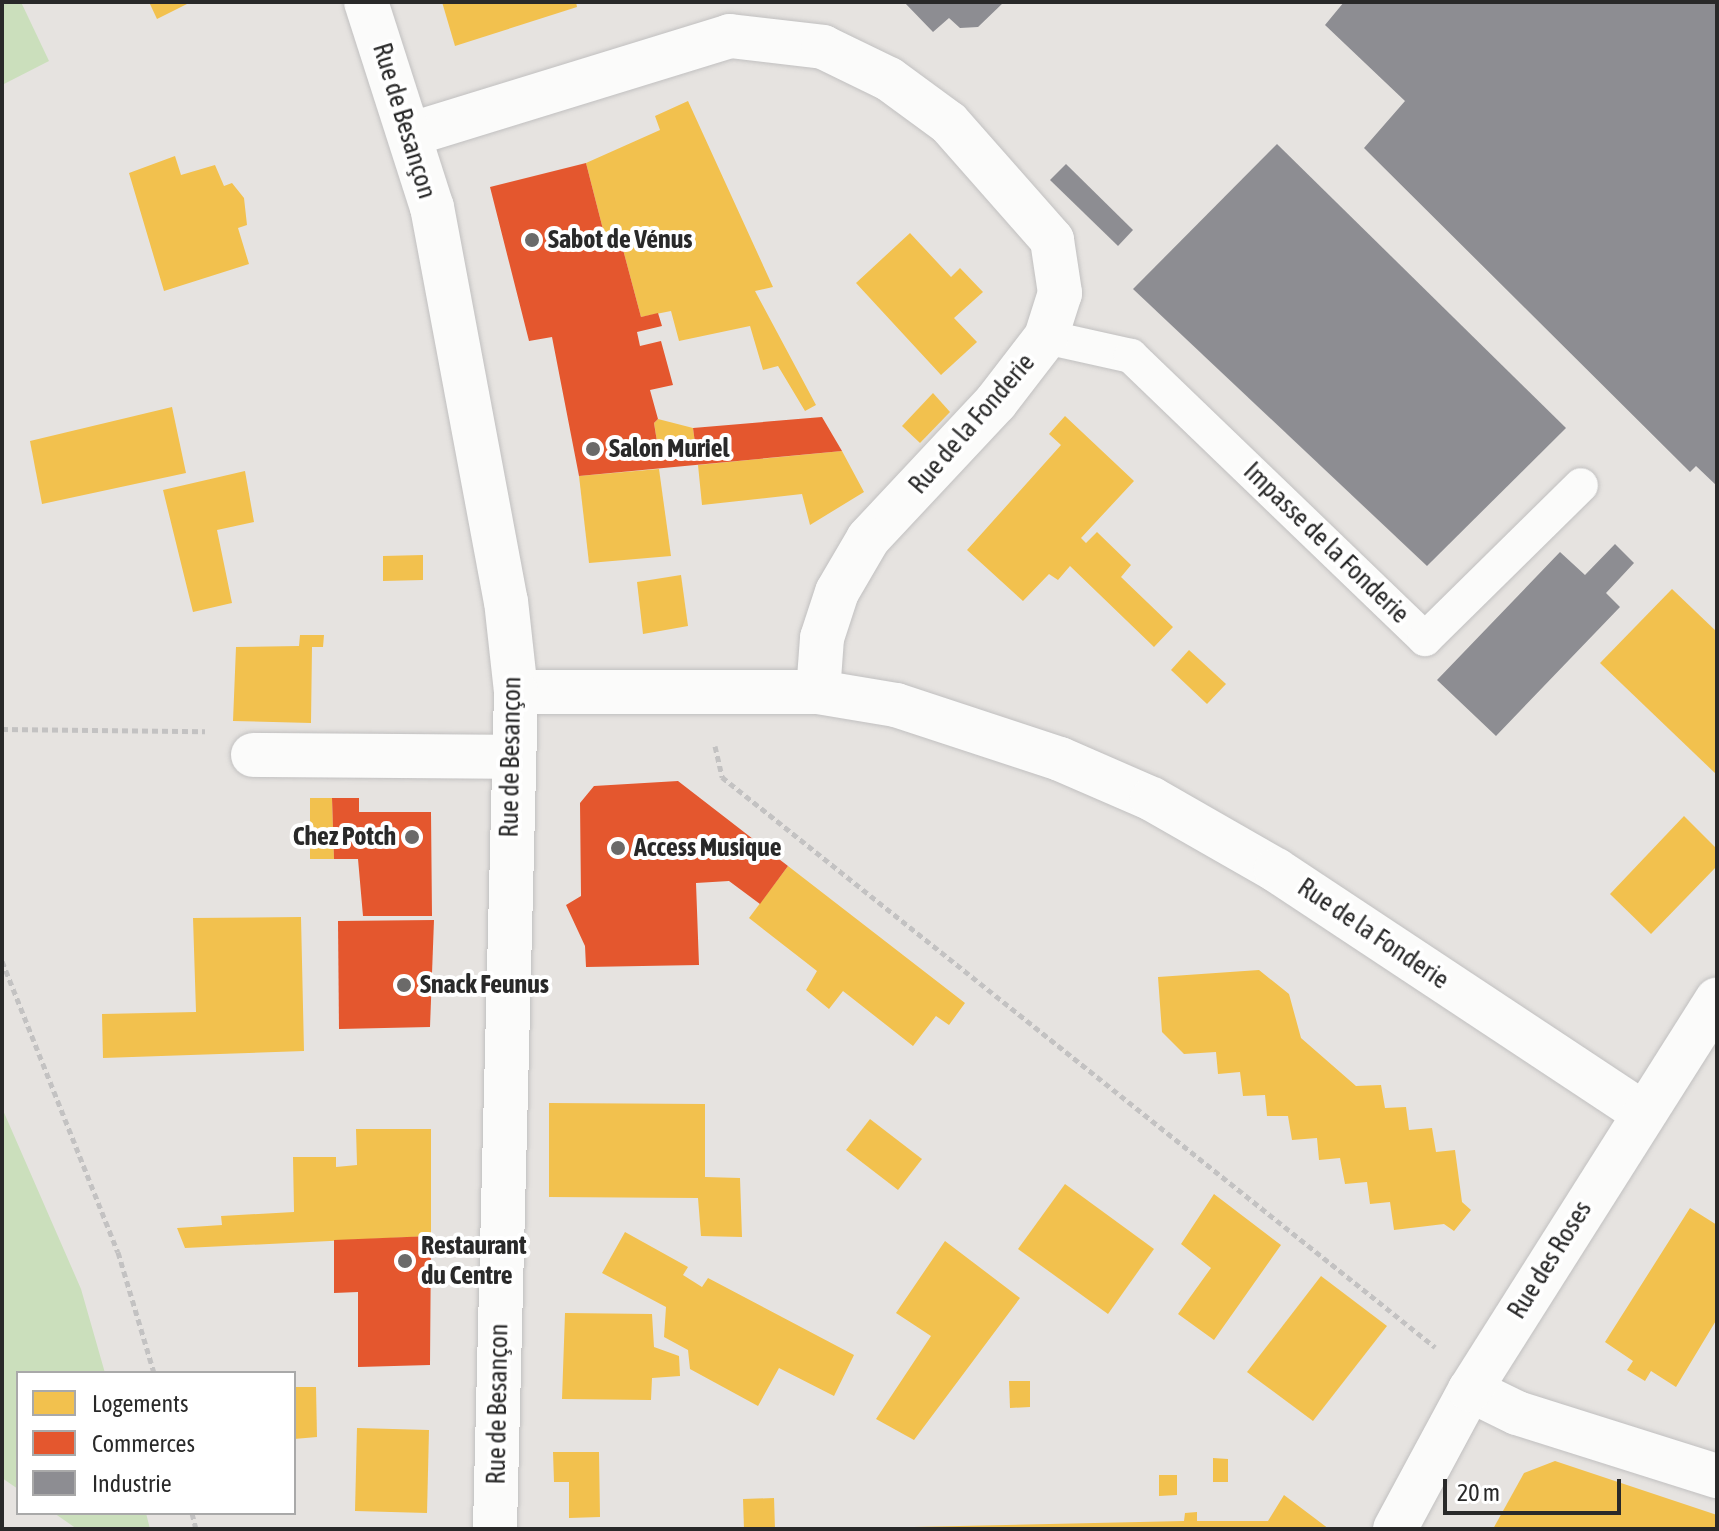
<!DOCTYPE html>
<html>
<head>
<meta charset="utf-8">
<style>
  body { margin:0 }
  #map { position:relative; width:1719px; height:1531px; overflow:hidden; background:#e6e3e0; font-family:"Asap Condensed",sans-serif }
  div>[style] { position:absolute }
  .green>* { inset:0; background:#cbdfbc }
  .homes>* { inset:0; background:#f2c14e }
  .shops>* { inset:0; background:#e4572e }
  .industry>* { inset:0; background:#8d8d92 }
  .path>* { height:5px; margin-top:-2.5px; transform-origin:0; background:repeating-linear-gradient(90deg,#c3c2c2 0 6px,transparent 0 10px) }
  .roads { filter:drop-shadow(0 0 2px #c1c0c0) drop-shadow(0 0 2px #c1c0c0) }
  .service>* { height:34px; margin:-17px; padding:0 17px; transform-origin:17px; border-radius:17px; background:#fbfbfa }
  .minor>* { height:44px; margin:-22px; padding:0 22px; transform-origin:22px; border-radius:22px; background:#fbfbfa }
  .tertiary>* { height:44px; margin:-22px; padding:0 22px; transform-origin:22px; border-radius:22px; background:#fbfbfa }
  .secondary>* { height:44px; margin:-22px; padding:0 22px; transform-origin:22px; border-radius:22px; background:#fbfbfa }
  .dots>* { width:22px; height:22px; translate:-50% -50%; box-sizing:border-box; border:4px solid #fff; border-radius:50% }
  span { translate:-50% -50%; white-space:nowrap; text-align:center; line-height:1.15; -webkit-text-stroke:8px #fff; paint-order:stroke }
  .street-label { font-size:26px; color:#292929 }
  .poi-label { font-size:26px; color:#292929; font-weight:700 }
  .left { translate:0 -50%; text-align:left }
  .right { translate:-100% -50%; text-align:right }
  .frame { position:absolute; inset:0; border:4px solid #292929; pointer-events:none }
  .legend { position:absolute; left:16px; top:1371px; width:280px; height:144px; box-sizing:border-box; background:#fff; border:2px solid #a9a9a9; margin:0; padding:10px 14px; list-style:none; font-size:24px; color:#292929 }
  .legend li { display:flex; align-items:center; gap:16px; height:40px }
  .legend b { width:40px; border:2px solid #a9a9a9 }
  .scale { position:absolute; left:1443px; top:1479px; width:178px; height:36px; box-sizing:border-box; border:4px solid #292929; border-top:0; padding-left:10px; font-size:24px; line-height:28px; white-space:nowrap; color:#292929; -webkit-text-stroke:6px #fff; paint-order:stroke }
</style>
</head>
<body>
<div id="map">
  <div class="green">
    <div style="clip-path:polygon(2px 2px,21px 2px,49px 61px,2px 85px)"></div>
    <div style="clip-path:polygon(2px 1108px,81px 1289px,105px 1373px,18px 1373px,18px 1489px,2px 1478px)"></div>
    <div style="clip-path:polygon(54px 1513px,146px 1513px,150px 1529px,77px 1529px)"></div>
  </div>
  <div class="homes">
    <div style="clip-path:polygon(149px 2px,191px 2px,157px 19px)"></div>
    <div style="clip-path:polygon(442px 2px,576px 2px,577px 7px,455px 46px)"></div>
    <div style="clip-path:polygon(688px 101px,773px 287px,755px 291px,816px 405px,805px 411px,778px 366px,763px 370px,750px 326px,679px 341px,671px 311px,641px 317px,621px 242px,607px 245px,586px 163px,660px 130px,655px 116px)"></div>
    <div style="clip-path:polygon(175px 156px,181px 175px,215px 165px,224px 186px,232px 183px,244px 198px,247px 225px,238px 228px,249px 264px,164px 291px,129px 173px)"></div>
    <div style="clip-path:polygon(910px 233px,951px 277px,960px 268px,983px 292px,954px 318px,977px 342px,941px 375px,856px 283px)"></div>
    <div style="clip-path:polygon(933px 393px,950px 412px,920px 443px,902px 426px)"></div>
    <div style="clip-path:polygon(172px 407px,186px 473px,42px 504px,30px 441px)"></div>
    <div style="clip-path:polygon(1065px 416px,1134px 481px,1081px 538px,1086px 543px,1097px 532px,1131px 565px,1121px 577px,1173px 627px,1154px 647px,1070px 566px,1058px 580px,1049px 574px,1023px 601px,967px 550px,1061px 445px,1049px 434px)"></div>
    <div style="clip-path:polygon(658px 419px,693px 428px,695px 443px,658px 448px,654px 423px)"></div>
    <div style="clip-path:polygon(842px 451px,864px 492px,810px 525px,802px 494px,702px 505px,698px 465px)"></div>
    <div style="clip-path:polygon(659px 469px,671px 556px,589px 563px,579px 476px)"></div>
    <div style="clip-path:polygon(245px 471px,254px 522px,217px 530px,232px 603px,193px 612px,163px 490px)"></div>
    <div style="clip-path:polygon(423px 555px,423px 580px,383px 581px,383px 556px)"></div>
    <div style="clip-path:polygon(681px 575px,688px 626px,643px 634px,637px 582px)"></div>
    <div style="clip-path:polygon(1672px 589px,1717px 632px,1717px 775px,1600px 663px)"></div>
    <div style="clip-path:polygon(300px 635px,324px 635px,323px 647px,312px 647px,311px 723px,233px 721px,236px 647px,299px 646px)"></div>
    <div style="clip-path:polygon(1189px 650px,1226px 684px,1207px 704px,1171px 670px)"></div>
    <div style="clip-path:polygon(310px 798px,332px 798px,334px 859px,310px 859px)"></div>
    <div style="clip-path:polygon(1684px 816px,1717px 849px,1717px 866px,1651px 934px,1610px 894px)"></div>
    <div style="clip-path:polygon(788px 866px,965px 1003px,949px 1025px,936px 1016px,913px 1046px,843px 991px,829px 1009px,806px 990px,817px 971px,749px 918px)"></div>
    <div style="clip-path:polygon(301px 917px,304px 1051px,103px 1058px,102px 1014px,196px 1012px,193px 918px)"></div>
    <div style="clip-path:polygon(1259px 970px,1289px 994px,1301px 1038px,1356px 1086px,1381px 1085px,1385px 1108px,1406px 1107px,1409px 1130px,1432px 1128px,1436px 1152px,1455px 1150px,1462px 1202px,1471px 1210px,1454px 1231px,1444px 1224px,1394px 1230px,1390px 1202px,1370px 1204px,1367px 1182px,1345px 1184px,1340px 1158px,1319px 1160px,1317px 1138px,1292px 1140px,1288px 1116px,1267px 1116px,1265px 1095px,1243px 1096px,1240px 1072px,1218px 1074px,1216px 1052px,1184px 1054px,1162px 1032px,1158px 977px)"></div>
    <div style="clip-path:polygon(549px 1103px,705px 1104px,705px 1177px,740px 1178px,742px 1237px,701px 1236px,698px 1198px,549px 1197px)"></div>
    <div style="clip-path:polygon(870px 1119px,922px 1159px,898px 1190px,846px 1150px)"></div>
    <div style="clip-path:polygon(356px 1129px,431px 1129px,431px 1236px,185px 1248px,177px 1228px,222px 1225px,221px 1216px,294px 1212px,293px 1157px,336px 1157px,336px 1167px,357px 1165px)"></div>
    <div style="clip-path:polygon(1065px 1184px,1154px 1249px,1108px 1314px,1018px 1249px)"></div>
    <div style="clip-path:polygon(1214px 1194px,1281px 1245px,1214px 1340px,1178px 1314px,1211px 1268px,1181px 1244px)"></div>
    <div style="clip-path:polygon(1690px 1208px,1717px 1225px,1717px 1319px,1676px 1387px,1651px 1371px,1645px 1381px,1627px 1370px,1633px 1361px,1605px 1342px)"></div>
    <div style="clip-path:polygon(625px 1232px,688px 1267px,683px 1275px,702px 1287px,708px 1278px,854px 1355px,834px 1396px,779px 1368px,758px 1406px,690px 1369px,688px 1350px,664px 1337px,666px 1307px,602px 1273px)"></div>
    <div style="clip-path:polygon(945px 1241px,1020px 1298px,914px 1440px,876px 1419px,931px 1336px,896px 1313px)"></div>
    <div style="clip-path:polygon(1321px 1276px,1387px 1326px,1313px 1421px,1247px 1372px)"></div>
    <div style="clip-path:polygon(565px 1313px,652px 1314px,654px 1347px,679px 1356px,680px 1376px,652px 1378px,651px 1400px,562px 1399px)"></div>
    <div style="clip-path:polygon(1009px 1381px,1030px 1381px,1030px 1407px,1010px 1408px)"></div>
    <div style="clip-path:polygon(294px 1387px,316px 1387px,317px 1437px,294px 1439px)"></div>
    <div style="clip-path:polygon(357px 1428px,429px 1430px,427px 1513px,355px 1511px)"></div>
    <div style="clip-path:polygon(553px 1452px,599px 1452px,600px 1517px,569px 1518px,569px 1482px,554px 1482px)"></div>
    <div style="clip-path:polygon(1213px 1458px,1228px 1459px,1228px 1482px,1213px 1482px)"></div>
    <div style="clip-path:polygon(1555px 1461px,1717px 1515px,1717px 1529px,1493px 1529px,1524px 1473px)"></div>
    <div style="clip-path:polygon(1159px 1475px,1177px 1475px,1177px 1495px,1159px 1496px)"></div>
    <div style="clip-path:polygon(1284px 1495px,1329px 1529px,820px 1529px,1184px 1521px,1185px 1513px,1197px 1512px,1197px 1521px,1268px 1521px)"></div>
    <div style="clip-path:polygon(774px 1498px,775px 1529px,744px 1529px,743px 1499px)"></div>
  </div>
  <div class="shops">
    <div style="clip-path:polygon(586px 163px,607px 245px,621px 242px,641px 317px,658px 313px,662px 326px,637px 332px,640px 346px,661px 341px,673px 385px,650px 390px,658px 419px,654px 423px,658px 448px,695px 443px,693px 428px,822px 417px,842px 451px,579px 476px,552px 337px,529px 341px,490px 187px)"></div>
    <div style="clip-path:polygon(678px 781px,788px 866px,760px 904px,729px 881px,696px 883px,699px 965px,586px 967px,585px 946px,566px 905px,581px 896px,580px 803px,594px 786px)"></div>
    <div style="clip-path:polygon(332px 798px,359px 798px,359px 812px,431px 812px,432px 916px,363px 916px,358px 859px,334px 859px)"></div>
    <div style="clip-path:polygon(434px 920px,430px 1027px,339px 1029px,338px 921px)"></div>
    <div style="clip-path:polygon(431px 1236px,430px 1365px,358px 1367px,358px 1292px,334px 1293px,334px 1240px)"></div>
  </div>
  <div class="industry">
    <div style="clip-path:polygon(904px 2px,1004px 2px,978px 27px,960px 28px,949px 18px,933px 32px)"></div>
    <div style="clip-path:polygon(1344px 2px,1717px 2px,1717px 486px,1696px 466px,1690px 472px,1364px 148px,1405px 101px,1325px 25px)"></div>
    <div style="clip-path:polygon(1277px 144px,1566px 428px,1427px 566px,1133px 289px)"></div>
    <div style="clip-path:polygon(1066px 164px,1133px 230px,1118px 246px,1050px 180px)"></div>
    <div style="clip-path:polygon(1615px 544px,1634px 563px,1606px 593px,1620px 607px,1496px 736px,1437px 680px,1560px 552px,1585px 575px)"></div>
  </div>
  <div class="path">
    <div style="left:2px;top:729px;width:203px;rotate:0.6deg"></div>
    <div style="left:715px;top:746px;width:32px;rotate:77deg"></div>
    <div style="left:722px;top:777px;width:913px;rotate:38.64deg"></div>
    <div style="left:2px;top:961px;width:313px;rotate:68.3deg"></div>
    <div style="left:118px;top:1252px;width:126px;rotate:73.4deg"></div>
    <div style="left:192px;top:1513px;width:16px;rotate:76deg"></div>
  </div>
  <div class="roads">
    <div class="service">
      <div style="left:1046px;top:337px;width:87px;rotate:12.6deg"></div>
      <div style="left:1131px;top:356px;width:408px;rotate:43.9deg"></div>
      <div style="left:1425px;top:639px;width:219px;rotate:-44.6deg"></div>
    </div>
    <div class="minor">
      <div style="left:412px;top:134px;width:333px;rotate:-17.1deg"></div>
      <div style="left:730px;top:36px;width:94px;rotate:6.7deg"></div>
      <div style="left:823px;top:47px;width:73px;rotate:25.9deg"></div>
      <div style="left:889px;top:79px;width:74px;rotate:36.3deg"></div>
      <div style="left:949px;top:123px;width:156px;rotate:48.6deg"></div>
      <div style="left:1052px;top:240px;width:54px;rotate:81.4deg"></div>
      <div style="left:1060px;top:293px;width:46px;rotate:107.7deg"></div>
      <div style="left:1046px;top:337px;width:82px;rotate:127.6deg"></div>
      <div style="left:996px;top:402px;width:187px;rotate:133.1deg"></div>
      <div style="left:868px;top:539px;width:61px;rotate:120.3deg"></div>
      <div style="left:837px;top:592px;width:48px;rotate:108.1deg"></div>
      <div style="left:822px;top:638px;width:54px;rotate:94.2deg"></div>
      <div style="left:516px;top:692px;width:302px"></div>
      <div style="left:818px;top:692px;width:79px;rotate:9.5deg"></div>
      <div style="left:896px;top:705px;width:173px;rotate:18.2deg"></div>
      <div style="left:1060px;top:759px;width:100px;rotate:23.5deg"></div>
      <div style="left:1152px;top:799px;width:143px;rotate:29.8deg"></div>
      <div style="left:1276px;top:870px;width:440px;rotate:33.5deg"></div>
      <div style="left:253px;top:755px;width:260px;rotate:0.4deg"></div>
      <div style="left:1470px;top:1390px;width:52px;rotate:26.1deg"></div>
      <div style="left:1517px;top:1413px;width:210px;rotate:17.5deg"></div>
    </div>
    <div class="tertiary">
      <div style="left:1395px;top:1529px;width:158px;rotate:-61.7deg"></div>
      <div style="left:1470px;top:1390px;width:462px;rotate:-57.7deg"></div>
    </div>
    <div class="secondary">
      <div style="left:366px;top:2px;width:215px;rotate:72.2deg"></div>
      <div style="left:432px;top:207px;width:401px;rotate:79.4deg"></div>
      <div style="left:506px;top:601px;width:92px;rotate:83.7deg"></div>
      <div style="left:516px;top:692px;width:837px;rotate:91.44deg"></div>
    </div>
  </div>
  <div class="dots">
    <div style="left:532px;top:240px;background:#6b6a69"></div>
    <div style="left:593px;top:449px;background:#6b6a69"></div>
    <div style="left:412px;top:837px;background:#6b6a69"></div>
    <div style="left:618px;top:848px;background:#6b6a69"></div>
    <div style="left:404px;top:985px;background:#6b6a69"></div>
    <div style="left:405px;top:1261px;background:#6b6a69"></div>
  </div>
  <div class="street-label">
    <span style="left:404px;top:121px;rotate:73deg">Rue de Besançon</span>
    <span style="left:972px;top:424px;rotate:-49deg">Rue de la Fonderie</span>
    <span style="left:1326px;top:543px;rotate:44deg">Impasse de la Fonderie</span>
    <span style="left:511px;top:757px;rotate:-89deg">Rue de Besançon</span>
    <span style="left:1373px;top:934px;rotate:34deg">Rue de la Fonderie</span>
    <span style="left:1550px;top:1260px;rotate:-58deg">Rue des Roses</span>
    <span style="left:498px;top:1404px;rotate:-89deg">Rue de Besançon</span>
  </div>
  <div class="poi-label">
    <span class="left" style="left:548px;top:240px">Sabot de Vénus</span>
    <span class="left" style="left:609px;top:449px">Salon Muriel</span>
    <span class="right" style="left:396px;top:837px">Chez Potch</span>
    <span class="left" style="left:634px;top:848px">Access Musique</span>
    <span class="left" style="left:420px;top:985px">Snack Feunus</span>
    <span class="left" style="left:421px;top:1261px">Restaurant<br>du Centre</span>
  </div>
  <div class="frame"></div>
  <ul class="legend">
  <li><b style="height:22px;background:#f2c14e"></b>Logements</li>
  <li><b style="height:22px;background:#e4572e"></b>Commerces</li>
  <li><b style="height:22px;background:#8d8d92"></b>Industrie</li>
  </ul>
  <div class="scale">20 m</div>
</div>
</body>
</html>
